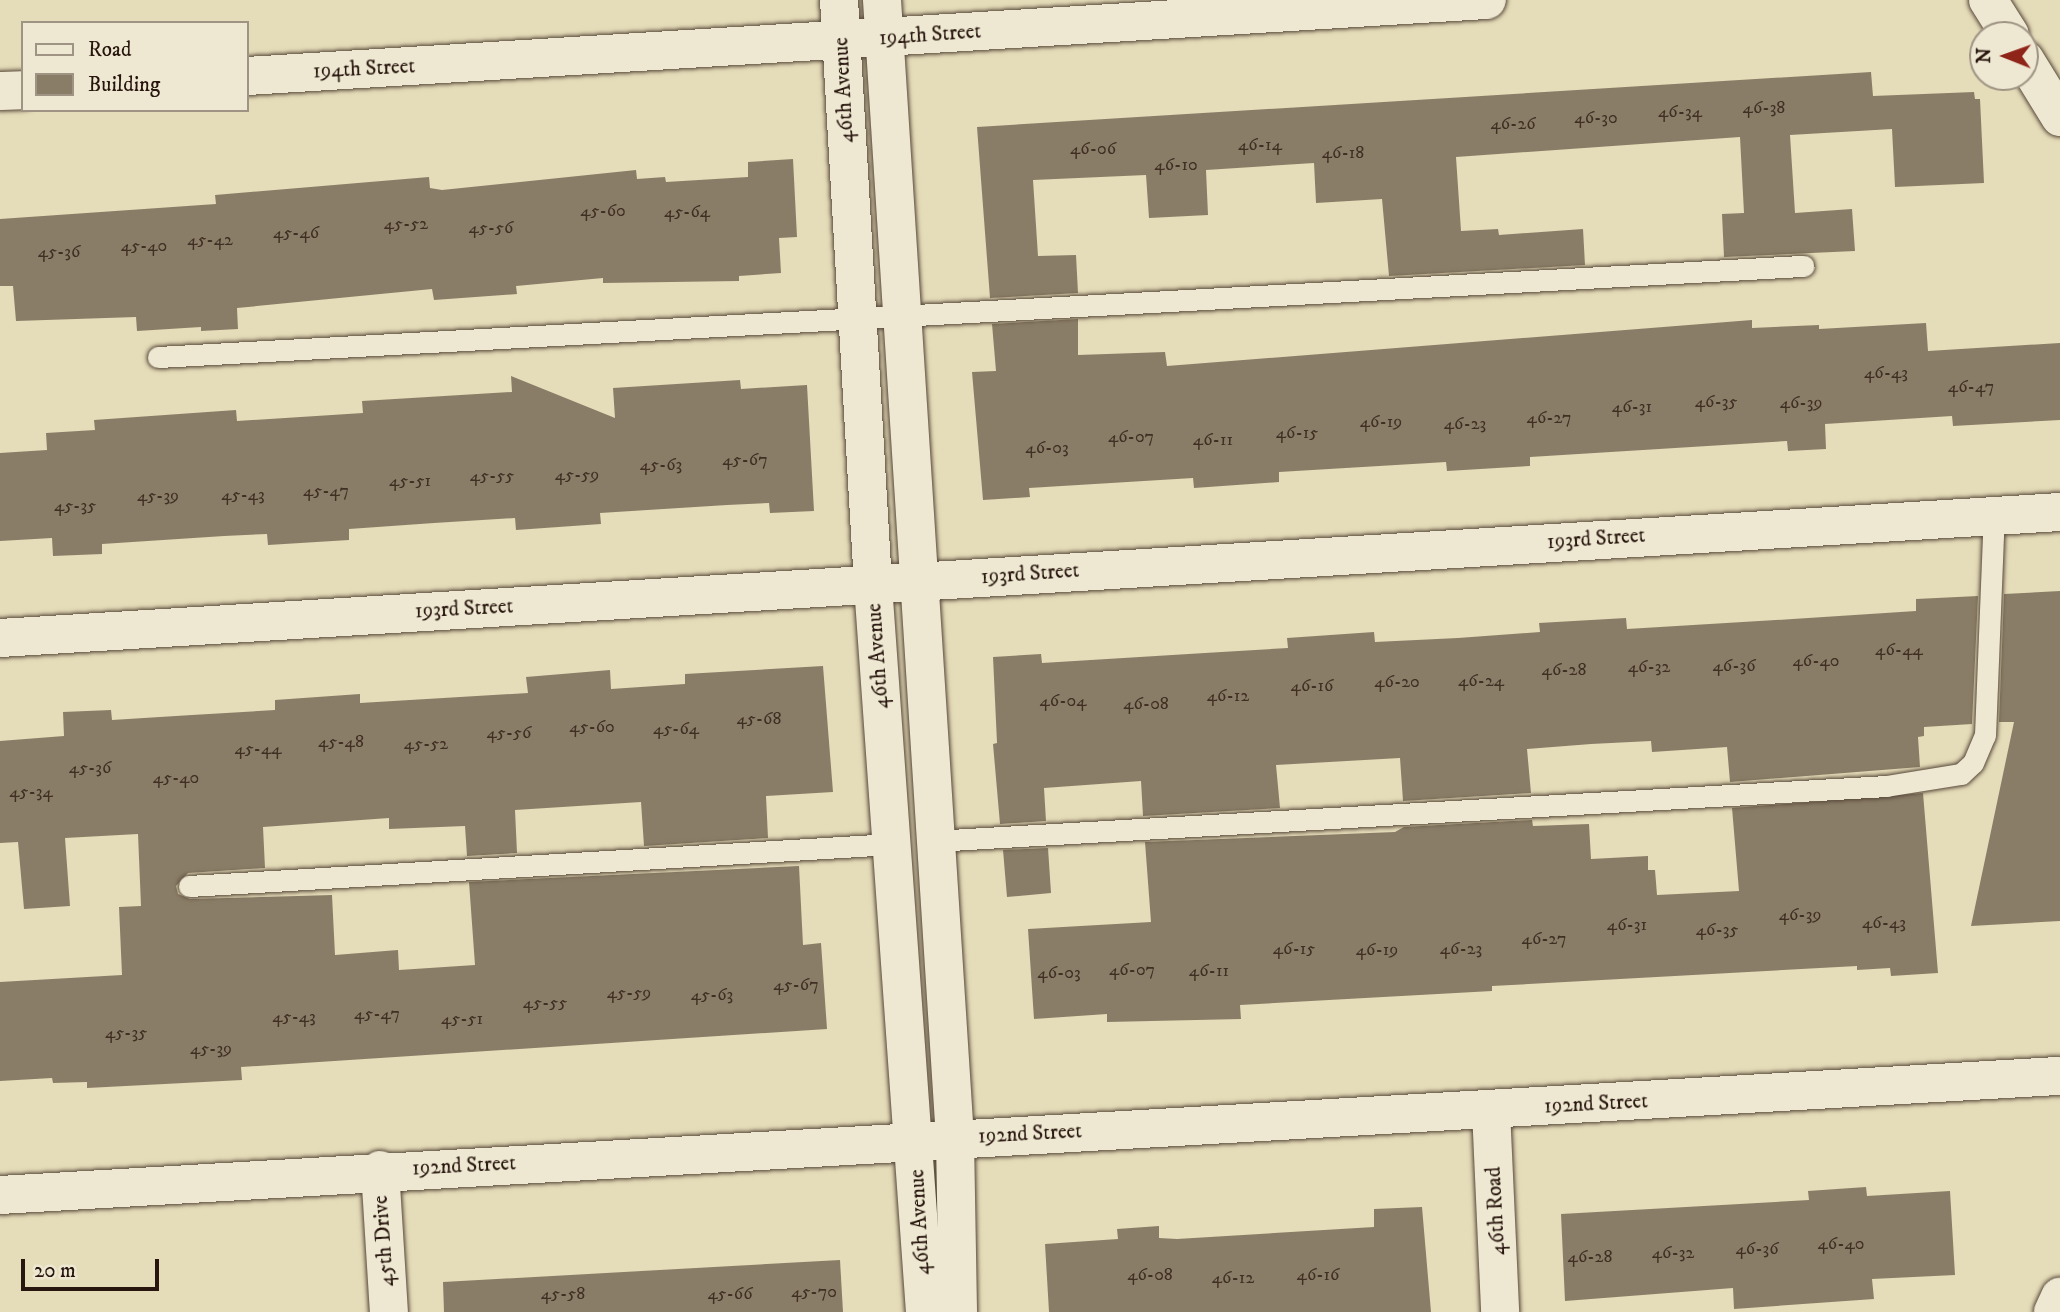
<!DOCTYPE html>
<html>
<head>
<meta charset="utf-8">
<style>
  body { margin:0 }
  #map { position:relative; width:2060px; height:1312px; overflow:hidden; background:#e5dcb9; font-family:"IM FELL DW Pica",serif }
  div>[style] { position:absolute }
  .building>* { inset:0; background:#8a7d67 }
  .roads { filter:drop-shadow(0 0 2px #574839) drop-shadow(0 0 2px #574839) }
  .lane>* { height:21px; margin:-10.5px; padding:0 10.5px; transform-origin:10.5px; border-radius:10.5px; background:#eee8d2 }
  .street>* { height:38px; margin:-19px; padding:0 19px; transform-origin:19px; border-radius:19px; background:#eee8d2 }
  .secondary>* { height:38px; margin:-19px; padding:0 19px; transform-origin:19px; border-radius:19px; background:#eee8d2 }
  span { translate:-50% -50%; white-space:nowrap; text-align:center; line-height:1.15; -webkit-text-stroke:5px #eee8d2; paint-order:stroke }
  .number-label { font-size:18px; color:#403024 }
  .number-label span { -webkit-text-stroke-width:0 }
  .street-label { font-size:21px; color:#28160e }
  .legend { position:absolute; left:21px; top:21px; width:228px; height:91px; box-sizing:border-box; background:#eee8d2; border:2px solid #9f9484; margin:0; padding:9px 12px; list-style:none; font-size:21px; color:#28160e }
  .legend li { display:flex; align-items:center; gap:14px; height:35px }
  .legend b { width:35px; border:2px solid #9f9484 }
  .north { position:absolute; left:1969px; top:21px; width:70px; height:70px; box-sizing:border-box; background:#eee8d2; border:2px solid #9f9484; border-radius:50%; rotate:271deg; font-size:19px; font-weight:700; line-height:28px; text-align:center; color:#28160e }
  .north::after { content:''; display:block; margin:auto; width:24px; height:32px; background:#8f2418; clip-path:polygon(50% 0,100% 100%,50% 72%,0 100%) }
  .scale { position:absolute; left:21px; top:1259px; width:138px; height:32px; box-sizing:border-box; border:4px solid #28160e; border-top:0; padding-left:9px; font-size:21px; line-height:24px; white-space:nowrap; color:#28160e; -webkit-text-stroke:5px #eee8d2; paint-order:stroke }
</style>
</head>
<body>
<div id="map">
  <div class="building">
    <div style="clip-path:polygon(1871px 72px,1873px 96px,1974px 92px,1975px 99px,1980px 99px,1984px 183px,1895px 187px,1892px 129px,1790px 135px,1795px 213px,1852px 209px,1855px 251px,1724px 257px,1722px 214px,1744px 213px,1740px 137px,1456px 157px,1461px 231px,1498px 229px,1499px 235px,1583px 229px,1585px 265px,1389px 276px,1382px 199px,1316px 203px,1314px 163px,1206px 170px,1208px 215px,1149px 218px,1146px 175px,1033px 180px,1038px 256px,1076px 255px,1078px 293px,990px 298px,977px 127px)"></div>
    <div style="clip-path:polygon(793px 159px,797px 237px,779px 238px,781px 273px,739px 276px,739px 281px,603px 283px,603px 278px,516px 286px,517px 294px,434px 300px,432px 289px,237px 308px,238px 329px,201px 331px,201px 327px,137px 331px,136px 317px,16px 321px,13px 286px,0 286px,0 219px,216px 204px,215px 195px,429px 177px,430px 188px,442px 190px,636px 170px,637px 179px,665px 177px,666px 182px,748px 177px,748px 162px)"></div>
    <div style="clip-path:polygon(1078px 319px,1078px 355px,1165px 352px,1167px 366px,1752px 320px,1752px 328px,1819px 325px,1819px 329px,1926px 323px,1928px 351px,2060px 343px,2060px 420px,1953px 426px,1952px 416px,1825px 424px,1826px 449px,1788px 451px,1787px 441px,1530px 457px,1530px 466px,1447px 471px,1446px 462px,1279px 472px,1279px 482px,1194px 488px,1193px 478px,1029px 488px,1030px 497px,983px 500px,972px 372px,996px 371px,992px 324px)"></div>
    <div style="clip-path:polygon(511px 376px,615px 418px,613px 388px,740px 380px,741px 389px,807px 385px,814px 511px,770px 513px,769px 503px,727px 505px,600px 513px,601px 524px,516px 530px,515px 518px,434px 523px,349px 529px,349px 540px,268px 545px,267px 534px,224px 536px,102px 544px,102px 554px,53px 556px,52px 538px,0 541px,0 453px,47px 450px,46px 433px,95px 430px,94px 420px,236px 410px,237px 421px,363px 413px,362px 401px,512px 392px)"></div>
    <div style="clip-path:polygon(2060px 591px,2060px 921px,1971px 926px,2014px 722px,1999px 722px,2004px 594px)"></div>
    <div style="clip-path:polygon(1978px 596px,1972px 724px,1924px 727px,1924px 736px,1918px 737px,1920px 767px,1730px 782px,1727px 747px,1652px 752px,1651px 741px,1591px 744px,1527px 749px,1531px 793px,1403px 801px,1400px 758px,1276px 765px,1280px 808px,1143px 816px,1141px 781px,1044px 788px,1046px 821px,1000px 824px,993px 744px,997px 743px,993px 657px,1041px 654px,1042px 663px,1205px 653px,1288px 648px,1287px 638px,1374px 632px,1375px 642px,1458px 638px,1540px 632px,1539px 623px,1626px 618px,1627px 629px,1793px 619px,1916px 611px,1916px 599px)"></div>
    <div style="clip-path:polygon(823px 666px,833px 792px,766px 796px,768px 838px,644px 846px,641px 802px,515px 810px,517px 853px,467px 856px,465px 826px,389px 829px,389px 818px,263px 827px,265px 868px,188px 873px,176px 886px,178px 894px,190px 899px,332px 895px,335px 955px,398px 950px,399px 970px,475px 965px,469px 882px,799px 866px,803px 945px,821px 943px,827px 1029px,241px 1067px,242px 1080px,87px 1088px,87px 1082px,53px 1083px,52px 1078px,0 1081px,0 982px,122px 975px,119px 907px,141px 906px,138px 834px,65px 838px,70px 906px,24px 909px,18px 842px,0 843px,0 741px,64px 736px,63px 712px,111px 710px,112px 720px,192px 715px,275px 710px,275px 700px,360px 694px,360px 703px,528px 693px,526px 677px,610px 670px,611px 689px,685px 684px,685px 674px)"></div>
    <div style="clip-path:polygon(1923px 793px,1938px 973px,1891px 976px,1890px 968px,1857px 970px,1857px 966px,1492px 986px,1492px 991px,1240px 1005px,1241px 1019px,1107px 1022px,1107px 1014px,1034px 1019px,1028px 929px,1151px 922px,1145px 842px,1395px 832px,1404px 827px,1532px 820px,1533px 826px,1589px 824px,1591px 859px,1648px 856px,1648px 870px,1655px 870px,1657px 895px,1739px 891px,1732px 808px)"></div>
    <div style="clip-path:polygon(1048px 848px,1051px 893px,1007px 897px,1003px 850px)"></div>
    <div style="clip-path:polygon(1866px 1187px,1867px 1196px,1950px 1191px,1955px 1275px,1872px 1279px,1874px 1299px,1734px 1309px,1733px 1288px,1565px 1301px,1561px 1214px,1809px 1200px,1808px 1191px)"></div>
    <div style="clip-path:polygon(1422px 1207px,1431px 1312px,1049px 1312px,1045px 1244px,1118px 1239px,1117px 1229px,1159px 1226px,1159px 1238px,1177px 1239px,1374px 1227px,1374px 1209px)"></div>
    <div style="clip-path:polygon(840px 1260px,843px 1312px,444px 1312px,443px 1282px)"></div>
  </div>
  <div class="roads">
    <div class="lane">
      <div style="left:158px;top:357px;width:1648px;rotate:-3.17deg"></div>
      <div style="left:933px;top:841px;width:955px;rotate:-3.3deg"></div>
      <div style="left:1886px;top:786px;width:76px;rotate:-9.1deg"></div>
      <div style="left:1961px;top:774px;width:16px;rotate:-43deg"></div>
      <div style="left:1973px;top:763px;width:30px;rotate:-67deg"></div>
      <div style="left:1985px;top:735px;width:220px;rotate:-87.7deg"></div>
      <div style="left:189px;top:886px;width:704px;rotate:-3.42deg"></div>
    </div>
    <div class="street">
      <div style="left:839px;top:0;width:586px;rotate:86.67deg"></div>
      <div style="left:873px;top:585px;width:729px;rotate:85.91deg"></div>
      <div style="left:882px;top:0;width:1141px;rotate:86.33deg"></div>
      <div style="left:955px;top:1139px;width:173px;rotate:89deg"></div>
      <div style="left:247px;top:76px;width:1242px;rotate:-3.51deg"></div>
      <div style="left:0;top:91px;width:23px;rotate:-2deg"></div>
      <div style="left:0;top:638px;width:2064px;rotate:-3.5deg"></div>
      <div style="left:1491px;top:1110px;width:202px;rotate:87.4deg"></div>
      <div style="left:380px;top:1170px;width:142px;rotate:86.4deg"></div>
      <div style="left:0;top:1195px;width:2063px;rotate:-3.31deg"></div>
      <div style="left:2053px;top:1312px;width:17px;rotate:-65deg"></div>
    </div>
    <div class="secondary">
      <div style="left:1988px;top:0;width:41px;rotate:57.8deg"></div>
      <div style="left:2025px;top:60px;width:67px;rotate:58.4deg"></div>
    </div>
  </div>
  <div class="number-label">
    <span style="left:1764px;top:108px">46-38</span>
    <span style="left:1680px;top:112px">46-34</span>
    <span style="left:1596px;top:118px">46-30</span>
    <span style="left:1513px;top:124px">46-26</span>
    <span style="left:1260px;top:145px">46-14</span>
    <span style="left:1093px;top:149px">46-06</span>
    <span style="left:1343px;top:153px">46-18</span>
    <span style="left:1176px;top:165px">46-10</span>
    <span style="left:603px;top:211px">45-60</span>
    <span style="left:687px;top:212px">45-64</span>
    <span style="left:406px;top:224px">45-52</span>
    <span style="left:491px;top:228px">45-56</span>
    <span style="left:296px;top:233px">45-46</span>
    <span style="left:210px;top:240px">45-42</span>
    <span style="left:144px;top:246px">45-40</span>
    <span style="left:59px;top:252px">45-36</span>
    <span style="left:1886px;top:373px">46-43</span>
    <span style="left:1971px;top:387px">46-47</span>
    <span style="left:1716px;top:402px">46-35</span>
    <span style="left:1801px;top:403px">46-39</span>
    <span style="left:1632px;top:407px">46-31</span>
    <span style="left:1549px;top:418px">46-27</span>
    <span style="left:1381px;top:422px">46-19</span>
    <span style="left:1465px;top:424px">46-23</span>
    <span style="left:1297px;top:433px">46-15</span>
    <span style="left:1131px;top:437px">46-07</span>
    <span style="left:1213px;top:440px">46-11</span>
    <span style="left:1047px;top:448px">46-03</span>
    <span style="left:745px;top:460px">45-67</span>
    <span style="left:661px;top:465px">45-63</span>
    <span style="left:577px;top:475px">45-59</span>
    <span style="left:492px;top:476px">45-55</span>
    <span style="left:410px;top:481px">45-51</span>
    <span style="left:326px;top:491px">45-47</span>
    <span style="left:243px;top:495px">45-43</span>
    <span style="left:158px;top:496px">45-39</span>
    <span style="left:75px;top:506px">45-35</span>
    <span style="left:1899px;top:650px">46-44</span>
    <span style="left:1816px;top:661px">46-40</span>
    <span style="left:1734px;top:666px">46-36</span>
    <span style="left:1649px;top:667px">46-32</span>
    <span style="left:1564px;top:670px">46-28</span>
    <span style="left:1481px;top:681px">46-24</span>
    <span style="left:1397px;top:682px">46-20</span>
    <span style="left:1312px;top:686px">46-16</span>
    <span style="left:1228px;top:696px">46-12</span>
    <span style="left:1063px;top:701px">46-04</span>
    <span style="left:1146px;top:704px">46-08</span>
    <span style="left:759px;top:719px">45-68</span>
    <span style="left:592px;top:727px">45-60</span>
    <span style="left:676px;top:729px">45-64</span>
    <span style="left:509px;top:733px">45-56</span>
    <span style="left:341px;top:742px">45-48</span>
    <span style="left:426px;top:744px">45-52</span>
    <span style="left:258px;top:749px">45-44</span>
    <span style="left:90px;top:768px">45-36</span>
    <span style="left:176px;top:778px">45-40</span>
    <span style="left:31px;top:792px">45-34</span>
    <span style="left:1800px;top:915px">46-39</span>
    <span style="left:1884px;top:923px">46-43</span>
    <span style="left:1627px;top:925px">46-31</span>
    <span style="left:1717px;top:930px">46-35</span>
    <span style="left:1544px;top:939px">46-27</span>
    <span style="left:1294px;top:949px">46-15</span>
    <span style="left:1461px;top:949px">46-23</span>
    <span style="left:1377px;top:950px">46-19</span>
    <span style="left:1132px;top:970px">46-07</span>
    <span style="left:1209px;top:971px">46-11</span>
    <span style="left:1059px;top:973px">46-03</span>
    <span style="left:796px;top:985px">45-67</span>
    <span style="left:629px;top:993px">45-59</span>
    <span style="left:712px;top:995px">45-63</span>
    <span style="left:545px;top:1003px">45-55</span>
    <span style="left:377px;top:1014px">45-47</span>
    <span style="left:294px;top:1017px">45-43</span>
    <span style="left:462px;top:1019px">45-51</span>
    <span style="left:126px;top:1033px">45-35</span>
    <span style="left:211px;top:1049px">45-39</span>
    <span style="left:1841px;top:1244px">46-40</span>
    <span style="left:1757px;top:1249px">46-36</span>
    <span style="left:1673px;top:1253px">46-32</span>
    <span style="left:1590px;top:1257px">46-28</span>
    <span style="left:1150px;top:1275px">46-08</span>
    <span style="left:1318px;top:1275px">46-16</span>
    <span style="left:1233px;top:1278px">46-12</span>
    <span style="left:814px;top:1292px">45-70</span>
    <span style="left:563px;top:1294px">45-58</span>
    <span style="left:730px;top:1294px">45-66</span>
  </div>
  <div class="street-label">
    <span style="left:930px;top:35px;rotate:-4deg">194th Street</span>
    <span style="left:364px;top:69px;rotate:-3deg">194th Street</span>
    <span style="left:844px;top:90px;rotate:-93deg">46th Avenue</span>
    <span style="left:1596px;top:539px;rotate:-4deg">193rd Street</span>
    <span style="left:1030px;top:574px;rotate:-4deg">193rd Street</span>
    <span style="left:464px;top:609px;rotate:-3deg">193rd Street</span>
    <span style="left:878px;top:656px;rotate:-94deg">46th Avenue</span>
    <span style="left:1596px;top:1104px;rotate:-3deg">192nd Street</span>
    <span style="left:1030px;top:1134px;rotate:-3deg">192nd Street</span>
    <span style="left:464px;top:1166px;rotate:-3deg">192nd Street</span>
    <span style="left:1496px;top:1211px;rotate:-93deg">46th Road</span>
    <span style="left:920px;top:1222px;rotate:-93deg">46th Avenue</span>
    <span style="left:384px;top:1241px;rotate:-94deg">45th Drive</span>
  </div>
  <ul class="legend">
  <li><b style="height:9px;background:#eee8d2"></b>Road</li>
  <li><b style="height:19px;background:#8a7d67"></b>Building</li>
  </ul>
  <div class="north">N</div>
  <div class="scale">20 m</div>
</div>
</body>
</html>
